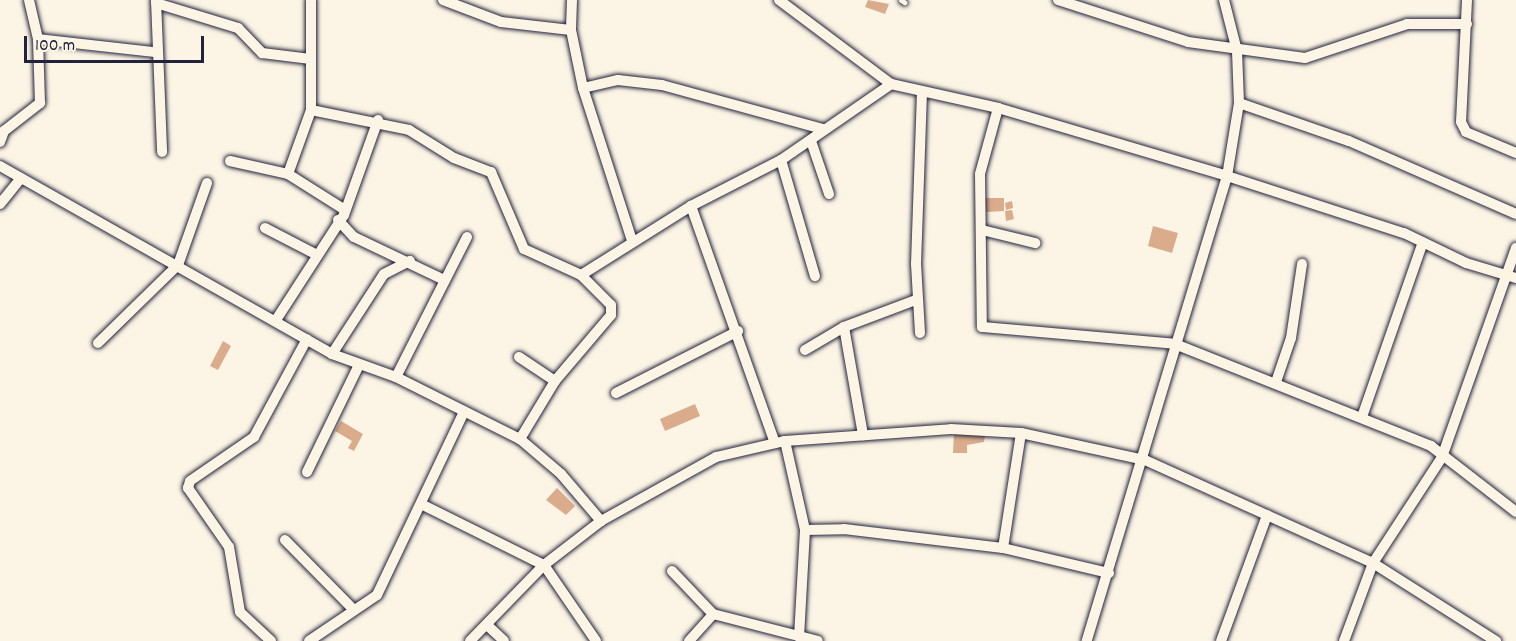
<!DOCTYPE html>
<html>
<head>
<meta charset="utf-8">
<style>
  body { margin:0 }
  #map { position:relative; width:1516px; height:641px; overflow:hidden; background:#fcf5e5; font-family:Dekko,sans-serif }
  div>[style] { position:absolute }
  .building>* { inset:0; background:#daac8c }
  .roads { filter:drop-shadow(0 0 2px #22223b) drop-shadow(0 0 2px #22223b) }
  .service>* { height:5px; margin:-2.5px; padding:0 2.5px; transform-origin:2.5px; border-radius:2.5px; background:#fcf5e5 }
  .minor>* { height:10px; margin:-5px; padding:0 5px; transform-origin:5px; border-radius:5px; background:#fcf5e5 }
  span { translate:-50% -50%; white-space:nowrap; text-align:center; line-height:1.15; -webkit-text-stroke:4.5px #fcf5e5; paint-order:stroke }
  .scale { position:absolute; left:24px; top:36px; width:180px; height:27px; box-sizing:border-box; border:3px solid #22223b; border-top:0; padding-left:8px; font-size:18px; line-height:21px; white-space:nowrap; color:#22223b; -webkit-text-stroke:4px #fcf5e5; paint-order:stroke }
</style>
</head>
<body>
<div id="map">
  <div class="building">
    <div style="clip-path:polygon(868px 0,889px 4px,885px 14px,865px 7px)"></div>
    <div style="clip-path:polygon(985px 198px,1004px 198px,1004px 211px,986px 212px)"></div>
    <div style="clip-path:polygon(1012px 201px,1013px 208px,1006px 210px,1005px 203px)"></div>
    <div style="clip-path:polygon(1012px 210px,1014px 219px,1006px 221px,1005px 211px)"></div>
    <div style="clip-path:polygon(1153px 226px,1178px 233px,1172px 253px,1148px 246px)"></div>
    <div style="clip-path:polygon(223px 341px,231px 346px,218px 370px,210px 366px)"></div>
    <div style="clip-path:polygon(695px 404px,700px 416px,665px 431px,660px 419px)"></div>
    <div style="clip-path:polygon(341px 421px,363px 434px,354px 451px,348px 448px,352px 441px,335px 431px)"></div>
    <div style="clip-path:polygon(954px 433px,985px 435px,984px 442px,967px 445px,967px 453px,953px 453px)"></div>
    <div style="clip-path:polygon(557px 488px,575px 506px,566px 515px,546px 500px)"></div>
  </div>
  <div class="roads">
    <div class="service">
      <div style="left:901px;top:0;width:4px;rotate:34deg"></div>
    </div>
    <div class="minor">
      <div style="left:156px;top:0;width:152px;rotate:87.7deg"></div>
      <div style="left:443px;top:0;width:62px;rotate:20.8deg"></div>
      <div style="left:501px;top:22px;width:70px;rotate:6.5deg"></div>
      <div style="left:572px;top:0;width:30px;rotate:92deg"></div>
      <div style="left:571px;top:30px;width:59px;rotate:78.3deg"></div>
      <div style="left:583px;top:88px;width:161px;rotate:72.2deg"></div>
      <div style="left:779px;top:0;width:140px;rotate:36.9deg"></div>
      <div style="left:891px;top:84px;width:110px;rotate:12.6deg"></div>
      <div style="left:998px;top:108px;width:239px;rotate:16.5deg"></div>
      <div style="left:1227px;top:176px;width:486px;rotate:106.8deg"></div>
      <div style="left:1058px;top:0;width:137px;rotate:17.9deg"></div>
      <div style="left:1188px;top:42px;width:118px;rotate:7.8deg"></div>
      <div style="left:1305px;top:58px;width:108px;rotate:-18.4deg"></div>
      <div style="left:1407px;top:24px;width:60px"></div>
      <div style="left:1224px;top:0;width:53px;rotate:75.7deg"></div>
      <div style="left:1237px;top:51px;width:52px;rotate:87.8deg"></div>
      <div style="left:1239px;top:103px;width:74px;rotate:99.3deg"></div>
      <div style="left:1227px;top:176px;width:186px;rotate:17.9deg"></div>
      <div style="left:1404px;top:233px;width:69px;rotate:25.8deg"></div>
      <div style="left:1466px;top:263px;width:52px;rotate:16.7deg"></div>
      <div style="left:1467px;top:0;width:122px;rotate:92.8deg"></div>
      <div style="left:1461px;top:122px;width:11px;rotate:63deg"></div>
      <div style="left:1466px;top:132px;width:54px;rotate:22.8deg"></div>
      <div style="left:156px;top:3px;width:86px;rotate:17deg"></div>
      <div style="left:238px;top:28px;width:35px;rotate:46deg"></div>
      <div style="left:262px;top:53px;width:49px;rotate:7deg"></div>
      <div style="left:38px;top:39px;width:117px;rotate:6.4deg"></div>
      <div style="left:583px;top:88px;width:36px;rotate:-13deg"></div>
      <div style="left:618px;top:80px;width:44px;rotate:6.5deg"></div>
      <div style="left:662px;top:85px;width:167px;rotate:15.3deg"></div>
      <div style="left:1239px;top:103px;width:116px;rotate:19.1deg"></div>
      <div style="left:1349px;top:141px;width:182px;rotate:23.6deg"></div>
      <div style="left:998px;top:108px;width:68px;rotate:105.3deg"></div>
      <div style="left:980px;top:174px;width:153px;rotate:89.3deg"></div>
      <div style="left:982px;top:327px;width:194px;rotate:5deg"></div>
      <div style="left:1175px;top:344px;width:276px;rotate:21.7deg"></div>
      <div style="left:1431px;top:446px;width:108px;rotate:37.8deg"></div>
      <div style="left:311px;top:110px;width:100px;rotate:11.5deg"></div>
      <div style="left:409px;top:130px;width:53px;rotate:31.9deg"></div>
      <div style="left:454px;top:158px;width:40px;rotate:21deg"></div>
      <div style="left:491px;top:172px;width:84px;rotate:66.8deg"></div>
      <div style="left:524px;top:249px;width:63px;rotate:24.5deg"></div>
      <div style="left:581px;top:275px;width:42px;rotate:45deg"></div>
      <div style="left:611px;top:305px;width:10px;rotate:90deg"></div>
      <div style="left:611px;top:315px;width:87px;rotate:130.3deg"></div>
      <div style="left:555px;top:381px;width:68px;rotate:121.1deg"></div>
      <div style="left:811px;top:141px;width:56px;rotate:71.2deg"></div>
      <div style="left:0;top:142px;width:12px;rotate:-70deg"></div>
      <div style="left:4px;top:131px;width:46px;rotate:-37.9deg"></div>
      <div style="left:40px;top:103px;width:64px;rotate:-91.8deg"></div>
      <div style="left:38px;top:39px;width:40px;rotate:-103deg"></div>
      <div style="left:781px;top:160px;width:121px;rotate:73.7deg"></div>
      <div style="left:230px;top:161px;width:59px;rotate:12.6deg"></div>
      <div style="left:288px;top:174px;width:67px;rotate:32.3deg"></div>
      <div style="left:0;top:166px;width:382px;rotate:29.5deg"></div>
      <div style="left:332px;top:354px;width:68px;rotate:19.8deg"></div>
      <div style="left:396px;top:377px;width:139px;rotate:26.6deg"></div>
      <div style="left:520px;top:439px;width:54px;rotate:40.5deg"></div>
      <div style="left:561px;top:474px;width:62px;rotate:49.6deg"></div>
      <div style="left:288px;top:174px;width:68px;rotate:-70.2deg"></div>
      <div style="left:311px;top:110px;width:110px;rotate:-90deg"></div>
      <div style="left:0;top:204px;width:33px;rotate:-51deg"></div>
      <div style="left:691px;top:206px;width:251px;rotate:70.5deg"></div>
      <div style="left:338px;top:220px;width:23px;rotate:47deg"></div>
      <div style="left:354px;top:237px;width:100px;rotate:25.5deg"></div>
      <div style="left:265px;top:228px;width:59px;rotate:27.4deg"></div>
      <div style="left:982px;top:230px;width:55px;rotate:13.8deg"></div>
      <div style="left:581px;top:275px;width:130px;rotate:-32.1deg"></div>
      <div style="left:691px;top:206px;width:101px;rotate:-27.1deg"></div>
      <div style="left:781px;top:160px;width:134px;rotate:-34.6deg"></div>
      <div style="left:276px;top:320px;width:125px;rotate:-57.1deg"></div>
      <div style="left:344px;top:215px;width:101px;rotate:-70.3deg"></div>
      <div style="left:844px;top:327px;width:110px;rotate:80deg"></div>
      <div style="left:920px;top:333px;width:69px;rotate:-93.3deg"></div>
      <div style="left:916px;top:264px;width:173px;rotate:-88deg"></div>
      <div style="left:98px;top:343px;width:112px;rotate:-44.3deg"></div>
      <div style="left:178px;top:265px;width:87px;rotate:-70.5deg"></div>
      <div style="left:805px;top:350px;width:45px;rotate:-30.5deg"></div>
      <div style="left:844px;top:327px;width:77px;rotate:-20.6deg"></div>
      <div style="left:332px;top:354px;width:95px;rotate:-57deg"></div>
      <div style="left:384px;top:274px;width:29px;rotate:-27deg"></div>
      <div style="left:519px;top:357px;width:43px;rotate:33.7deg"></div>
      <div style="left:396px;top:377px;width:157px;rotate:-63.1deg"></div>
      <div style="left:1276px;top:382px;width:46px;rotate:-71.2deg"></div>
      <div style="left:1291px;top:338px;width:75px;rotate:-81.5deg"></div>
      <div style="left:616px;top:393px;width:137px;rotate:-26.9deg"></div>
      <div style="left:1362px;top:417px;width:185px;rotate:-70.8deg"></div>
      <div style="left:785px;top:441px;width:91px;rotate:77.3deg"></div>
      <div style="left:805px;top:530px;width:107px;rotate:93.2deg"></div>
      <div style="left:307px;top:472px;width:117px;rotate:-64.1deg"></div>
      <div style="left:421px;top:504px;width:137px;rotate:26.4deg"></div>
      <div style="left:544px;top:565px;width:92px;rotate:55.6deg"></div>
      <div style="left:805px;top:530px;width:39px;rotate:-1deg"></div>
      <div style="left:844px;top:529px;width:160px;rotate:6.8deg"></div>
      <div style="left:1003px;top:548px;width:109px;rotate:13.3deg"></div>
      <div style="left:285px;top:540px;width:95px;rotate:45.4deg"></div>
      <div style="left:1003px;top:548px;width:116px;rotate:-81.1deg"></div>
      <div style="left:672px;top:571px;width:59px;rotate:46.4deg"></div>
      <div style="left:713px;top:614px;width:108px;rotate:14.4deg"></div>
      <div style="left:487px;top:625px;width:23px;rotate:43deg"></div>
      <div style="left:271px;top:641px;width:42px;rotate:-136.9deg"></div>
      <div style="left:240px;top:612px;width:66px;rotate:-99.6deg"></div>
      <div style="left:229px;top:547px;width:72px;rotate:-124.8deg"></div>
      <div style="left:188px;top:488px;width:7px;rotate:-74deg"></div>
      <div style="left:190px;top:481px;width:78px;rotate:-34.5deg"></div>
      <div style="left:254px;top:437px;width:111px;rotate:-61.6deg"></div>
      <div style="left:309px;top:641px;width:82px;rotate:-34.1deg"></div>
      <div style="left:377px;top:595px;width:203px;rotate:-64.6deg"></div>
      <div style="left:470px;top:641px;width:106px;rotate:-45.8deg"></div>
      <div style="left:544px;top:565px;width:72px;rotate:-37.7deg"></div>
      <div style="left:601px;top:521px;width:132px;rotate:-29.1deg"></div>
      <div style="left:716px;top:457px;width:71px;rotate:-13.1deg"></div>
      <div style="left:785px;top:441px;width:166px;rotate:-4.1deg"></div>
      <div style="left:951px;top:429px;width:70px;rotate:3.3deg"></div>
      <div style="left:1021px;top:433px;width:127px;rotate:12.3deg"></div>
      <div style="left:1145px;top:460px;width:250px;rotate:24.3deg"></div>
      <div style="left:1373px;top:563px;width:146px;rotate:32.4deg"></div>
      <div style="left:689px;top:641px;width:36px;rotate:-48deg"></div>
      <div style="left:1221px;top:641px;width:134px;rotate:-69.9deg"></div>
      <div style="left:1344px;top:641px;width:83px;rotate:-69.6deg"></div>
      <div style="left:1373px;top:563px;width:126px;rotate:-56.9deg"></div>
      <div style="left:1442px;top:457px;width:222px;rotate:-70.5deg"></div>
    </div>
  </div>
  <div class="scale">100 m</div>
</div>
</body>
</html>
